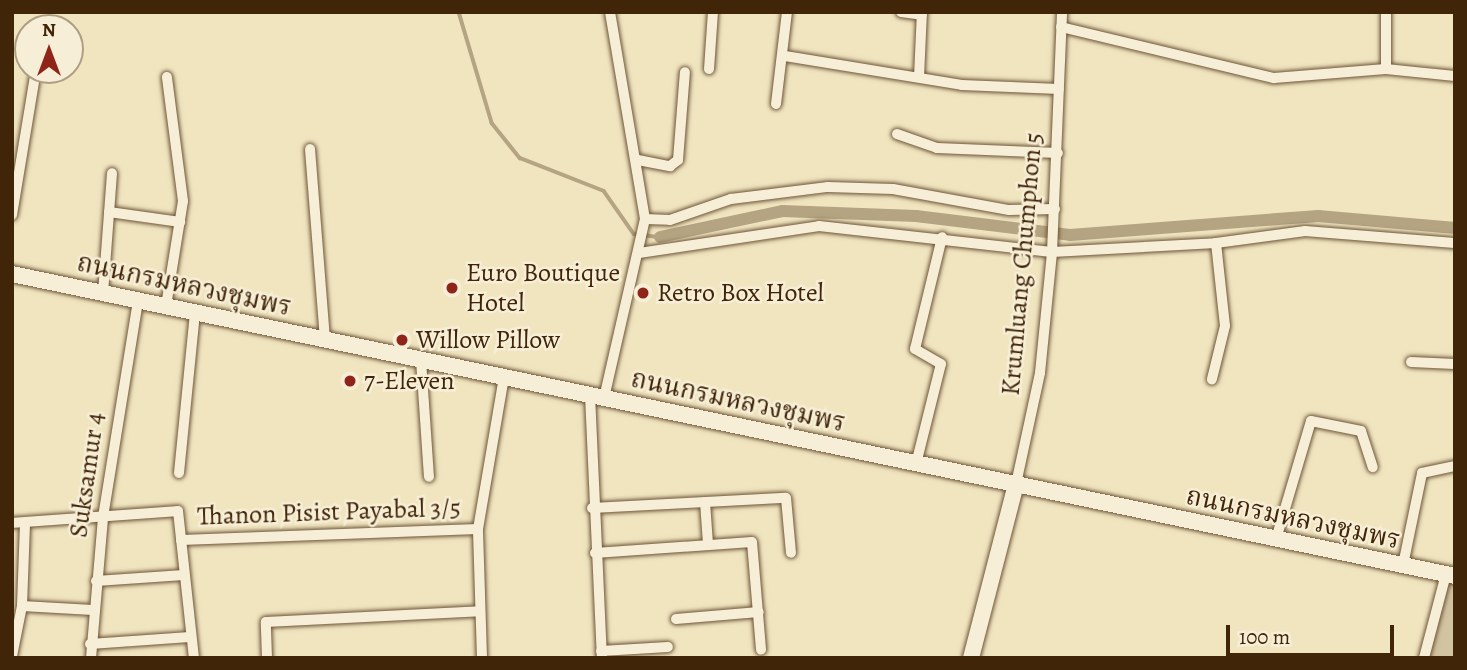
<!DOCTYPE html>
<html>
<head>
<meta charset="utf-8">
<style>
  body { margin:0 }
  #map { position:relative; width:1467px; height:670px; overflow:hidden; background:#f1e5c0; font-family:Alegreya,"Noto Serif Thai",serif }
  div>[style] { position:absolute }
  .green>* { inset:0; background:#d3c4a1 }
  .stream>* { height:3.5px; margin:-1.75px; padding:0 1.75px; transform-origin:1.75px; border-radius:1.75px; background:#b5a482 }
  .canal>* { height:12px; margin:-6px; padding:0 6px; transform-origin:6px; border-radius:6px; background:#b5a482 }
  .roads { filter:drop-shadow(0 0 2px #6d5537) drop-shadow(0 0 2px #6d5537) }
  .street>* { height:10px; margin:-5px; padding:0 5px; transform-origin:5px; border-radius:5px; background:#f6eed6 }
  .secondary>* { height:16px; margin:-8px; padding:0 8px; transform-origin:8px; border-radius:8px; background:#f6eed6 }
  .dots>* { width:19px; height:19px; translate:-50% -50%; box-sizing:border-box; border:4px solid #f6eed6; border-radius:50% }
  span { translate:-50% -50%; white-space:nowrap; text-align:center; line-height:1.15; -webkit-text-stroke:5px #f6eed6; paint-order:stroke }
  .street-label { font-size:26px; color:#412509 }
  .poi-label { font-size:26px; color:#412509 }
  .left { translate:0 -50%; text-align:left }
  .frame { position:absolute; inset:0; border:14px solid #412509; pointer-events:none }
  .north { position:absolute; left:14px; top:14px; width:70px; height:70px; box-sizing:border-box; background:#f6eed6; border:2px solid #ae9e84; border-radius:50%; rotate:0deg; font-size:19px; font-weight:700; line-height:28px; text-align:center; color:#412509 }
  .north::after { content:''; display:block; margin:auto; width:24px; height:32px; background:#8f2418; clip-path:polygon(50% 0,100% 100%,50% 72%,0 100%) }
  .scale { position:absolute; left:1226px; top:625px; width:168px; height:32px; box-sizing:border-box; border:4px solid #412509; border-top:0; padding-left:9px; font-size:21px; line-height:24px; white-space:nowrap; color:#412509; -webkit-text-stroke:5px #f6eed6; paint-order:stroke }
</style>
</head>
<body>
<div id="map">
  <div class="green">
    <div style="clip-path:polygon(1446px 574px,1455px 576px,1455px 658px,1424px 658px)"></div>
  </div>
  <div class="stream">
    <div style="left:459px;top:12px;width:116px;rotate:73.4deg"></div>
    <div style="left:492px;top:123px;width:45px;rotate:51.3deg"></div>
    <div style="left:520px;top:158px;width:90px;rotate:21.4deg"></div>
    <div style="left:604px;top:191px;width:52px;rotate:55.1deg"></div>
    <div style="left:634px;top:234px;width:26px;rotate:7deg"></div>
  </div>
  <div class="canal">
    <div style="left:660px;top:237px;width:125px;rotate:-12deg"></div>
    <div style="left:782px;top:211px;width:134px;rotate:2.1deg"></div>
    <div style="left:916px;top:216px;width:155px;rotate:7deg"></div>
    <div style="left:1070px;top:235px;width:249px;rotate:-4.4deg"></div>
    <div style="left:1318px;top:216px;width:138px;rotate:5deg"></div>
  </div>
  <div class="roads">
    <div class="street">
      <div style="left:901px;top:12px;width:21px;rotate:8deg"></div>
      <div style="left:1061px;top:27px;width:219px;rotate:13.5deg"></div>
      <div style="left:1274px;top:78px;width:112px;rotate:-4.6deg"></div>
      <div style="left:1386px;top:69px;width:69px;rotate:5.8deg"></div>
      <div style="left:785px;top:56px;width:179px;rotate:9.3deg"></div>
      <div style="left:962px;top:85px;width:97px;rotate:2.4deg"></div>
      <div style="left:709px;top:69px;width:57px;rotate:-86deg"></div>
      <div style="left:1386px;top:69px;width:57px;rotate:-90deg"></div>
      <div style="left:919px;top:77px;width:65px;rotate:-87.4deg"></div>
      <div style="left:776px;top:104px;width:93px;rotate:-83.2deg"></div>
      <div style="left:897px;top:134px;width:42px;rotate:19.3deg"></div>
      <div style="left:937px;top:148px;width:121px;rotate:2.4deg"></div>
      <div style="left:310px;top:149px;width:192px;rotate:85.5deg"></div>
      <div style="left:638px;top:160px;width:33px;rotate:11deg"></div>
      <div style="left:670px;top:166px;width:10px;rotate:-37deg"></div>
      <div style="left:678px;top:160px;width:88px;rotate:-85.5deg"></div>
      <div style="left:109px;top:212px;width:72px;rotate:8deg"></div>
      <div style="left:12px;top:215px;width:147px;rotate:-80.6deg"></div>
      <div style="left:645px;top:219px;width:25px;rotate:2deg"></div>
      <div style="left:670px;top:220px;width:65px;rotate:-19deg"></div>
      <div style="left:731px;top:199px;width:98px;rotate:-7.1deg"></div>
      <div style="left:828px;top:187px;width:65px;rotate:1.8deg"></div>
      <div style="left:893px;top:189px;width:118px;rotate:10.3deg"></div>
      <div style="left:1009px;top:210px;width:46px;rotate:-1.2deg"></div>
      <div style="left:1216px;top:243px;width:90px;rotate:-7.7deg"></div>
      <div style="left:1305px;top:231px;width:150px;rotate:4.6deg"></div>
      <div style="left:639px;top:253px;width:182px;rotate:-8.5deg"></div>
      <div style="left:819px;top:226px;width:234px;rotate:6.4deg"></div>
      <div style="left:1052px;top:252px;width:164px;rotate:-3.1deg"></div>
      <div style="left:1216px;top:243px;width:83px;rotate:83.8deg"></div>
      <div style="left:1225px;top:326px;width:55px;rotate:103.8deg"></div>
      <div style="left:103px;top:293px;width:120px;rotate:-85.7deg"></div>
      <div style="left:166px;top:306px;width:106px;rotate:-80.8deg"></div>
      <div style="left:183px;top:201px;width:125px;rotate:-97.4deg"></div>
      <div style="left:421px;top:360px;width:117px;rotate:86.1deg"></div>
      <div style="left:1411px;top:362px;width:44px;rotate:2.6deg"></div>
      <div style="left:590px;top:395px;width:263px;rotate:87.4deg"></div>
      <div style="left:604px;top:398px;width:184px;rotate:-77.1deg"></div>
      <div style="left:645px;top:219px;width:210px;rotate:-99.6deg"></div>
      <div style="left:916px;top:464px;width:103px;rotate:-76deg"></div>
      <div style="left:941px;top:364px;width:30px;rotate:-150deg"></div>
      <div style="left:915px;top:349px;width:115px;rotate:-76.4deg"></div>
      <div style="left:179px;top:473px;width:162px;rotate:-84.3deg"></div>
      <div style="left:1016px;top:484px;width:114px;rotate:-77.8deg"></div>
      <div style="left:1040px;top:373px;width:122px;rotate:-84.3deg"></div>
      <div style="left:1052px;top:252px;width:240px;rotate:-87.6deg"></div>
      <div style="left:705px;top:502px;width:42px;rotate:85.9deg"></div>
      <div style="left:592px;top:508px;width:194px;rotate:-3deg"></div>
      <div style="left:786px;top:498px;width:55px;rotate:84.8deg"></div>
      <div style="left:12px;top:523px;width:166px;rotate:-4.1deg"></div>
      <div style="left:178px;top:511px;width:148px;rotate:83.8deg"></div>
      <div style="left:1276px;top:539px;width:123px;rotate:-73.5deg"></div>
      <div style="left:1311px;top:421px;width:51px;rotate:11.3deg"></div>
      <div style="left:1361px;top:431px;width:38px;rotate:72deg"></div>
      <div style="left:181px;top:540px;width:297px;rotate:-2.1deg"></div>
      <div style="left:595px;top:553px;width:157px;rotate:-4deg"></div>
      <div style="left:752px;top:542px;width:108px;rotate:85.2deg"></div>
      <div style="left:1403px;top:565px;width:94px;rotate:-78.3deg"></div>
      <div style="left:1422px;top:473px;width:34px;rotate:-12deg"></div>
      <div style="left:96px;top:581px;width:88px;rotate:-3.9deg"></div>
      <div style="left:22px;top:606px;width:71px;rotate:3.2deg"></div>
      <div style="left:676px;top:619px;width:83px;rotate:-4.8deg"></div>
      <div style="left:90px;top:644px;width:100px;rotate:-4deg"></div>
      <div style="left:601px;top:651px;width:67px;rotate:-3.4deg"></div>
      <div style="left:12px;top:656px;width:51px;rotate:-78.7deg"></div>
      <div style="left:22px;top:606px;width:83px;rotate:-87.9deg"></div>
      <div style="left:91px;top:658px;width:142px;rotate:-85.1deg"></div>
      <div style="left:103px;top:517px;width:219px;rotate:-80.8deg"></div>
      <div style="left:267px;top:658px;width:36px;rotate:-92deg"></div>
      <div style="left:266px;top:622px;width:214px;rotate:-2.9deg"></div>
      <div style="left:482px;top:658px;width:129px;rotate:-91.8deg"></div>
      <div style="left:478px;top:529px;width:154px;rotate:-80.3deg"></div>
      <div style="left:1424px;top:658px;width:87px;rotate:-75.3deg"></div>
    </div>
    <div class="secondary">
      <div style="left:12px;top:274px;width:1474px;rotate:11.82deg"></div>
      <div style="left:971px;top:658px;width:180px;rotate:-75.5deg"></div>
    </div>
  </div>
  <div class="dots">
    <div style="left:452px;top:288px;background:#8f2418"></div>
    <div style="left:643px;top:293px;background:#8f2418"></div>
    <div style="left:402px;top:340px;background:#8f2418"></div>
    <div style="left:350px;top:381px;background:#8f2418"></div>
  </div>
  <div class="street-label">
    <span style="left:1022px;top:264px;rotate:-85deg">Krumluang Chumphon 5</span>
    <span style="left:184px;top:285px;rotate:12deg">ถนนกรมหลวงชุมพร</span>
    <span style="left:738px;top:401px;rotate:12deg">ถนนกรมหลวงชุมพร</span>
    <span style="left:87px;top:475px;rotate:-82deg">Suksamur 4</span>
    <span style="left:329px;top:512px;rotate:-2deg">Thanon Pisist Payabal 3/5</span>
    <span style="left:1293px;top:518px;rotate:12deg">ถนนกรมหลวงชุมพร</span>
  </div>
  <div class="poi-label">
    <span class="left" style="left:466px;top:288px">Euro Boutique<br>Hotel</span>
    <span class="left" style="left:657px;top:293px">Retro Box Hotel</span>
    <span class="left" style="left:416px;top:340px">Willow Pillow</span>
    <span class="left" style="left:364px;top:381px">7-Eleven</span>
  </div>
  <div class="frame"></div>
  <div class="north">N</div>
  <div class="scale">100 m</div>
</div>
</body>
</html>
